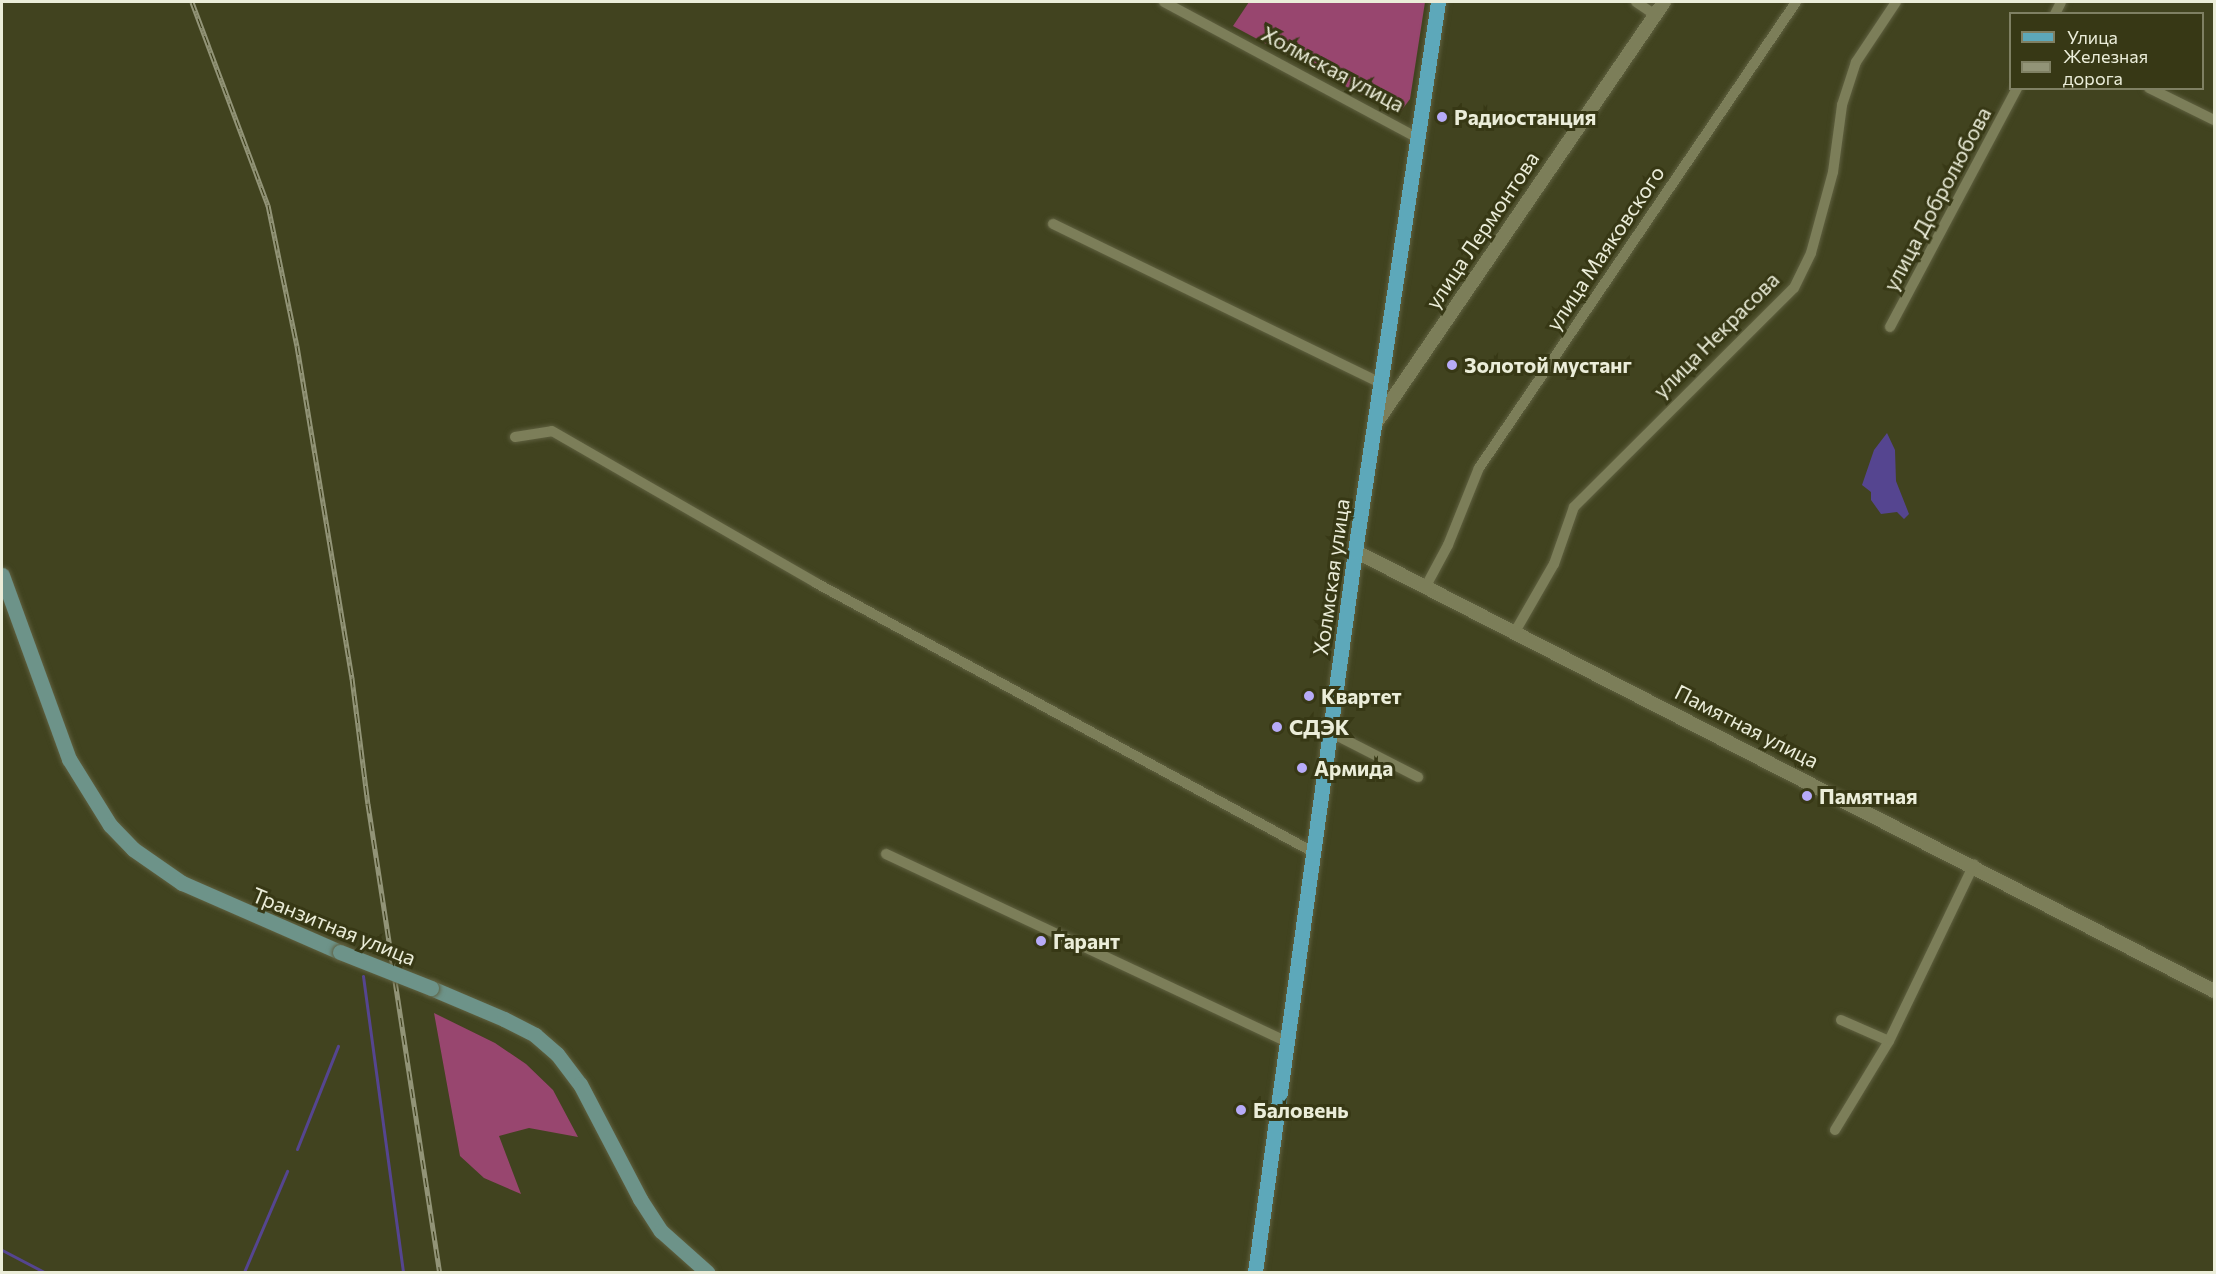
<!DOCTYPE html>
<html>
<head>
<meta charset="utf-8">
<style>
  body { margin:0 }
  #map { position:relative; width:2216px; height:1274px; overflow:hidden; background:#41431f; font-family:Commissioner,sans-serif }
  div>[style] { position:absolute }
  .forest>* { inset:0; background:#98466f }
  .water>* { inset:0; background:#554590 }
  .stream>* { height:3px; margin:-1.5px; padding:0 1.5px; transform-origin:1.5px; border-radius:1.5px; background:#554590 }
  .roads { filter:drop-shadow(0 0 2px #5f6040) drop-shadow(0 0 2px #5f6040) }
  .minor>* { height:10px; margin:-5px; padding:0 5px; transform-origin:5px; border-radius:5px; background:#7c7e59 }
  .tertiary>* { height:14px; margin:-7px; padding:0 7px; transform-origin:7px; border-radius:7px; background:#7c7e59 }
  .secondary>* { height:15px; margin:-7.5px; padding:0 7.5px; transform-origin:7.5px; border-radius:7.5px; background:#6d9389 }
  .primary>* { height:15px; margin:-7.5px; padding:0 7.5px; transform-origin:7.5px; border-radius:7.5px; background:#5da8ba }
  .rail>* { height:5px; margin-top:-2.5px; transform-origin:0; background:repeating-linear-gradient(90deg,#373815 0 9px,#929477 0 18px); box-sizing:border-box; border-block:2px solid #929477 }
  .bridges { filter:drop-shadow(0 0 2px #5f6040) drop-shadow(0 0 2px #5f6040) }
  .secondary-bridge>* { height:15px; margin:-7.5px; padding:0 7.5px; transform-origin:7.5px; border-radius:7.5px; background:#6d9389 }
  .dots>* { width:16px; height:16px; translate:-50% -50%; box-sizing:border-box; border:3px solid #373815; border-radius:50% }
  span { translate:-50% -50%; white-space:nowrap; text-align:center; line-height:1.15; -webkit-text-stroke:6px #373815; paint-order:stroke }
  .street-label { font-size:21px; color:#ebedd9 }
  .poi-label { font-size:21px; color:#ebedd9; font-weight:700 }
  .left { translate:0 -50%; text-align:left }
  .frame { position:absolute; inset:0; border:3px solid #ebedd9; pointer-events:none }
  .legend { position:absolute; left:2009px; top:12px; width:195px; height:78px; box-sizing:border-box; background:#373815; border:2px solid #7f8063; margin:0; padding:8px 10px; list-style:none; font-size:18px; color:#ebedd9 }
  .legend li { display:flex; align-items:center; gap:12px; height:30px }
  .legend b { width:30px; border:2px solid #7f8063 }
</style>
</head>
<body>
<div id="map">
  <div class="forest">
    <div style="clip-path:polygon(1249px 2px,1425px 2px,1410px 99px,1401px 111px,1388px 109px,1233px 26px)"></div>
    <div style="clip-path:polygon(434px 1013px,495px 1043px,526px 1064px,553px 1090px,578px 1137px,529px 1128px,499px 1136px,521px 1194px,484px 1178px,460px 1156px)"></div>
  </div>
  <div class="water">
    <div style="clip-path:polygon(1887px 433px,1895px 450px,1896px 481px,1909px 514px,1904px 519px,1897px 512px,1881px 514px,1871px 500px,1871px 492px,1862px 485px,1874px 450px)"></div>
  </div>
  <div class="stream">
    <div style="left:363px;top:976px;width:299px;rotate:82.3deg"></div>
    <div style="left:297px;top:1149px;width:111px;rotate:-68.3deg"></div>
    <div style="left:2px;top:1250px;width:47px;rotate:27.6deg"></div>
    <div style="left:244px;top:1272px;width:110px;rotate:-66.9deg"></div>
  </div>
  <div class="roads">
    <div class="minor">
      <div style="left:1164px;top:2px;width:289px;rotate:28.2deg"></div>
      <div style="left:1636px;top:2px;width:23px;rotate:34deg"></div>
      <div style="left:2055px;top:14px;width:13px;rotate:-63deg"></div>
      <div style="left:2149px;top:88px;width:72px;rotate:26.2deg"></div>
      <div style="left:1053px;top:224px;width:366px;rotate:25.9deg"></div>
      <div style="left:1890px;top:327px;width:271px;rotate:-62deg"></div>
      <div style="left:515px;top:437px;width:37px;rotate:-9deg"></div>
      <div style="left:552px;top:431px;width:305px;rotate:29.9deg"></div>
      <div style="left:816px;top:583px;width:565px;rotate:28.42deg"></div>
      <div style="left:1426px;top:586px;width:47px;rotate:-61.8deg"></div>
      <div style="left:1448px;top:545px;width:83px;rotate:-68.1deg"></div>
      <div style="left:1479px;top:468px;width:564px;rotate:-55.77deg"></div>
      <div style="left:1516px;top:630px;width:76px;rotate:-60.1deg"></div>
      <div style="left:1554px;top:564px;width:60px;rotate:-70.7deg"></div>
      <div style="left:1574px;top:507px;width:310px;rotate:-44.9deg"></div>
      <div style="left:1794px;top:288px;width:39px;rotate:-64deg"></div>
      <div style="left:1811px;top:253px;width:84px;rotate:-74.8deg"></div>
      <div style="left:1833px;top:172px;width:68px;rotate:-82.3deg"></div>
      <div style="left:1842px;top:105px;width:45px;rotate:-72deg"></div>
      <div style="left:1856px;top:62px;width:72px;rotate:-56.3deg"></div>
      <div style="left:1330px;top:732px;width:99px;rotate:27.1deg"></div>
      <div style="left:886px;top:854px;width:443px;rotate:25.1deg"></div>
      <div style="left:1841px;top:1020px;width:52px;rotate:23.6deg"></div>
      <div style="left:1835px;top:1130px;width:104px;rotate:-58.8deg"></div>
      <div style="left:1889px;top:1041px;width:196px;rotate:-64.3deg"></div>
    </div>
    <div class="tertiary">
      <div style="left:1376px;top:423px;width:510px;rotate:-55.62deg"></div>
      <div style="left:1355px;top:551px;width:965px;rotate:27.12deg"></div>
    </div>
    <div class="secondary">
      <div style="left:2px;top:575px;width:196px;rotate:70deg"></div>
      <div style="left:69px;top:759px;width:78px;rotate:58.2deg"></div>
      <div style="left:110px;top:825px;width:33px;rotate:46deg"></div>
      <div style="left:133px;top:849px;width:60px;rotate:34.8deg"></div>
      <div style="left:182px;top:883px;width:172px;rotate:23.6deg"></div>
      <div style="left:431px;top:988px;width:79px;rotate:23deg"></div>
      <div style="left:504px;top:1019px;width:35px;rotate:27deg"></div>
      <div style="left:535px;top:1035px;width:29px;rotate:41deg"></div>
      <div style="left:557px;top:1054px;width:38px;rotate:53deg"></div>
      <div style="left:580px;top:1084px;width:130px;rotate:62.4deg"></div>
      <div style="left:640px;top:1199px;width:38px;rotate:57deg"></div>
      <div style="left:661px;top:1231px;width:62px;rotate:41.7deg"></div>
    </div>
    <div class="primary">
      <div style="left:1255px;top:1272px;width:728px;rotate:-82.1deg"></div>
      <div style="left:1355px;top:551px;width:555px;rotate:-81.4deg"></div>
    </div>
  </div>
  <div class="rail">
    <div style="left:192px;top:2px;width:217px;rotate:69.5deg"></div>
    <div style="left:268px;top:205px;width:144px;rotate:78.4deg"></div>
    <div style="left:297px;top:346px;width:337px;rotate:80.6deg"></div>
    <div style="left:352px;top:678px;width:127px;rotate:82.8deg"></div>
    <div style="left:368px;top:804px;width:474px;rotate:81.3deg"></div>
  </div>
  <div class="bridges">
    <div class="secondary-bridge">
      <div style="left:340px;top:952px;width:98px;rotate:21.6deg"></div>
    </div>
  </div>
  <div class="dots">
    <div style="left:1442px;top:117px;background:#b7abf8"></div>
    <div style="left:1452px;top:365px;background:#b7abf8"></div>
    <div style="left:1309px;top:696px;background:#b7abf8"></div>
    <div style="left:1277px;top:727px;background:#b7abf8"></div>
    <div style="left:1302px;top:768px;background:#b7abf8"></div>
    <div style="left:1807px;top:796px;background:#b7abf8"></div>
    <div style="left:1041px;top:941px;background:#b7abf8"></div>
    <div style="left:1241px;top:1110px;background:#b7abf8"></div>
  </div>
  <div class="street-label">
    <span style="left:1333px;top:69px;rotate:28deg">Холмская улица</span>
    <span style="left:1937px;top:199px;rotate:-62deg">улица Добролюбова</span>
    <span style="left:1482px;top:230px;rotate:-56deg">улица Лермонтова</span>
    <span style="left:1605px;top:248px;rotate:-56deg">улица Маяковского</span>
    <span style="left:1716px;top:335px;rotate:-45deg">улица Некрасова</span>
    <span style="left:1331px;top:577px;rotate:-82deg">Холмская улица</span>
    <span style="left:1747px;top:726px;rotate:27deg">Памятная улица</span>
    <span style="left:334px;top:926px;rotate:22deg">Транзитная улица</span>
  </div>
  <div class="poi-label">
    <span class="left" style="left:1454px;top:117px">Радиостанция</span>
    <span class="left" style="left:1464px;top:365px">Золотой мустанг</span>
    <span class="left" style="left:1321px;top:696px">Квартет</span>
    <span class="left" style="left:1289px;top:727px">СДЭК</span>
    <span class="left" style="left:1314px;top:768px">Армида</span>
    <span class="left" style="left:1819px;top:796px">Памятная</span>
    <span class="left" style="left:1053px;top:941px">Гарант</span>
    <span class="left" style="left:1253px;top:1110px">Баловень</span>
  </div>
  <div class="frame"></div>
  <ul class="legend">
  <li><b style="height:8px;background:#5da8ba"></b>Улица</li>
  <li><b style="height:8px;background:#929477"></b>Железная дорога</li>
  </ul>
</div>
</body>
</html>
